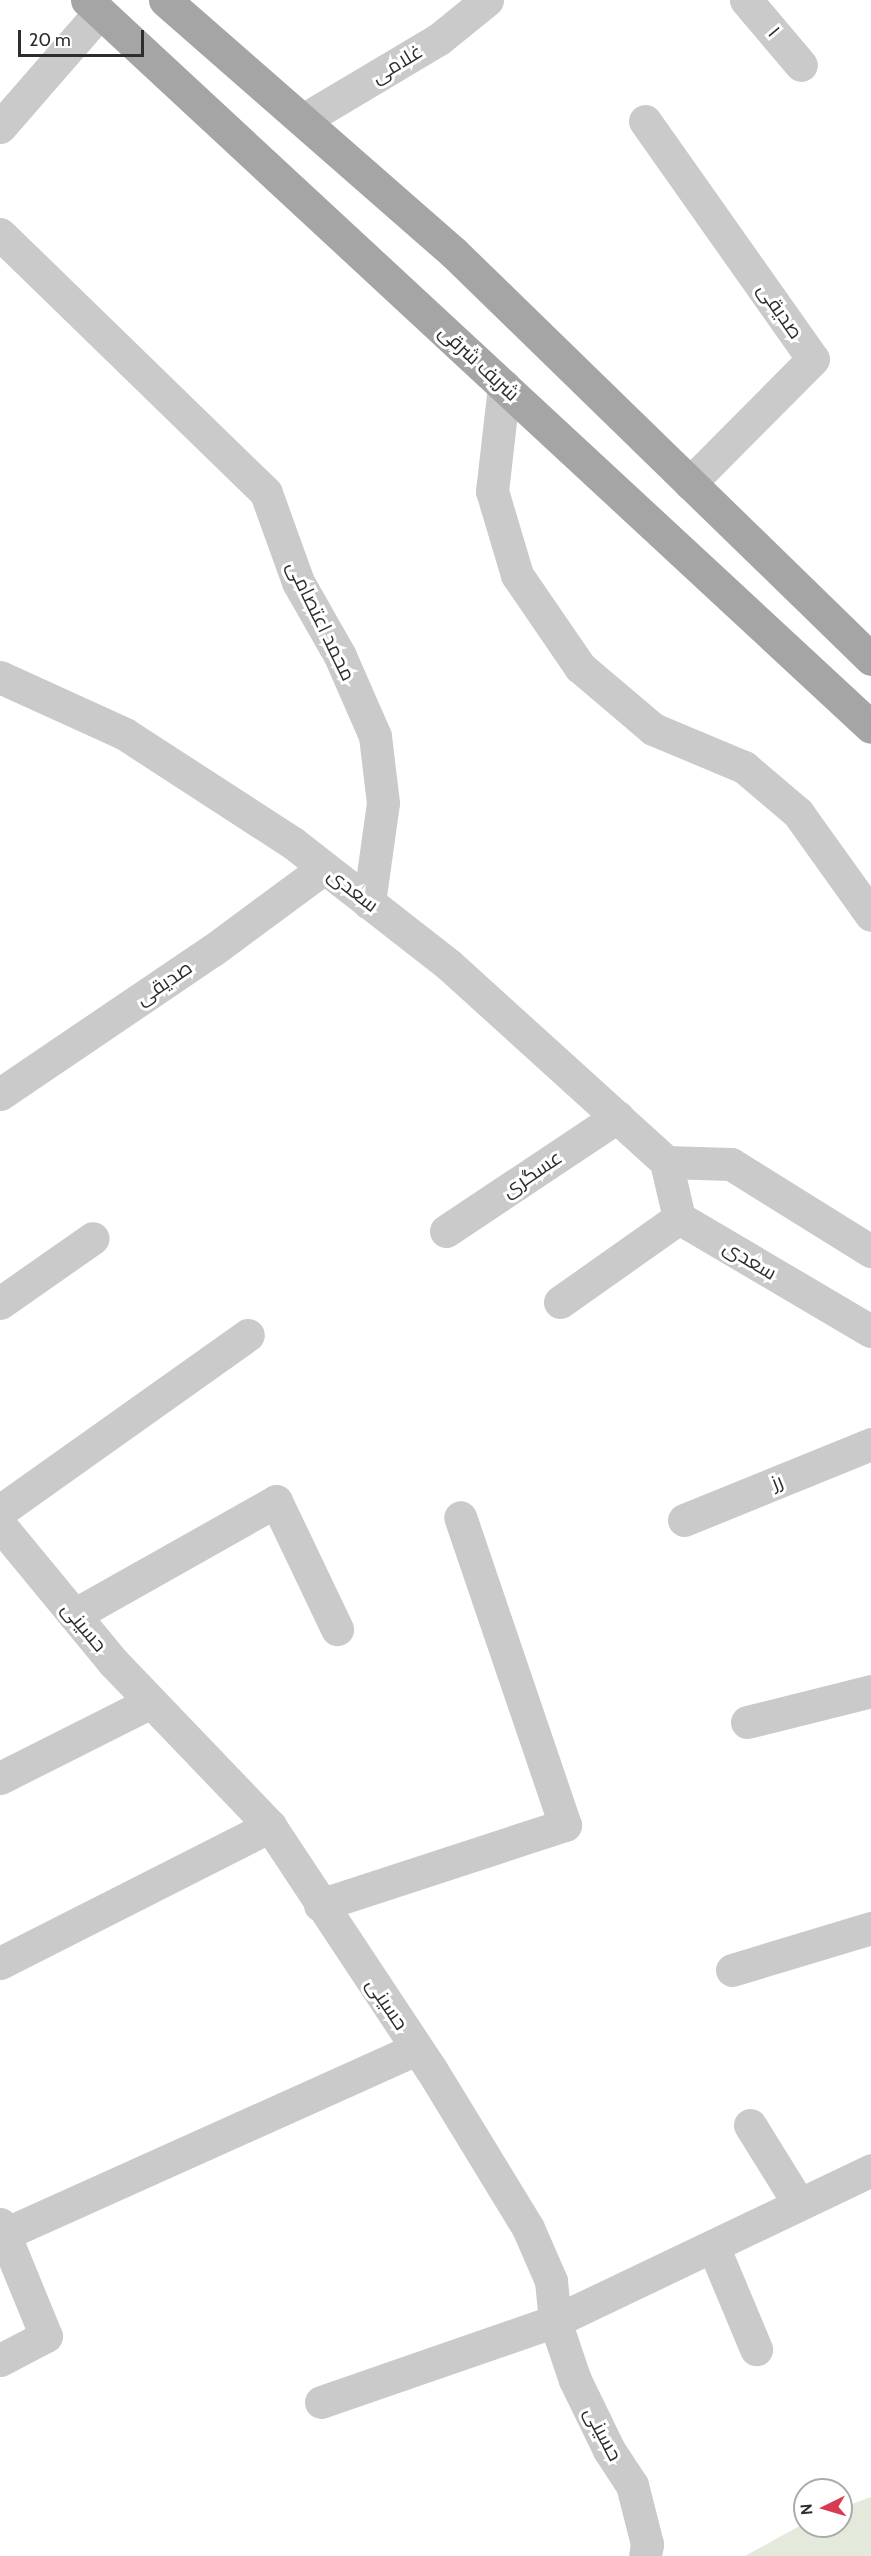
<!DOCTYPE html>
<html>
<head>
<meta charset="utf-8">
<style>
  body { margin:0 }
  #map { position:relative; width:871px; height:2556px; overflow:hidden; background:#fff; font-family:Cabin,Cairo,sans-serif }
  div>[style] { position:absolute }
  .green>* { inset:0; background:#e3e9db }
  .minor>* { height:33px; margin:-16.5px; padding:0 16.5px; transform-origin:16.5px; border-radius:16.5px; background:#cacaca }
  .major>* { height:33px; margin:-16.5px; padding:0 16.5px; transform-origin:16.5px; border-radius:16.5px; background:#a5a5a5 }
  span { translate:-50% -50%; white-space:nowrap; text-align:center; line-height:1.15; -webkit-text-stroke:6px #fff; paint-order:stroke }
  .street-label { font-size:20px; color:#2d2d2d }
  .north { position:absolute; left:793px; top:2478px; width:60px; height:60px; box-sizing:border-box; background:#fff; border:2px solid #ababab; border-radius:50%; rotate:265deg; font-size:16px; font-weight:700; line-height:24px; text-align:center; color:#2d2d2d }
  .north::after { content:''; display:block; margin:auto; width:21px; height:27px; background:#d83a50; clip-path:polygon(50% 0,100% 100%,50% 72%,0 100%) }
  .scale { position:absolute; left:18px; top:30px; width:126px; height:27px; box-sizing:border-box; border:3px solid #2d2d2d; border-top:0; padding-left:8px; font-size:18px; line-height:21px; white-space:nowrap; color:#2d2d2d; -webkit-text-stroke:4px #fff; paint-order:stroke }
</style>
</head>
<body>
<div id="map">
  <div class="green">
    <div style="clip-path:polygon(871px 2497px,871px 2556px,745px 2556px,805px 2523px,841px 2526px,841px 2508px)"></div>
  </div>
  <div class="minor">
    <div style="left:746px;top:0;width:85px;rotate:49.8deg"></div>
    <div style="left:303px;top:120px;width:158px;rotate:-30.8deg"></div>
    <div style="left:439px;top:39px;width:62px;rotate:-39.1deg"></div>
    <div style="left:645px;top:121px;width:291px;rotate:54.8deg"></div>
    <div style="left:813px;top:359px;width:175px;rotate:134.8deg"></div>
    <div style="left:0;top:127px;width:152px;rotate:-49deg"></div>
    <div style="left:0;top:234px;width:371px;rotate:44.2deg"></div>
    <div style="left:266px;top:493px;width:95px;rotate:70.2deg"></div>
    <div style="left:298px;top:582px;width:85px;rotate:60.4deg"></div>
    <div style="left:340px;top:656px;width:87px;rotate:66.4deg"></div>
    <div style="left:375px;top:736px;width:67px;rotate:83.2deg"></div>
    <div style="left:383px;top:803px;width:101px;rotate:98deg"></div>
    <div style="left:504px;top:386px;width:106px;rotate:96.5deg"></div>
    <div style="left:492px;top:491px;width:88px;rotate:73.4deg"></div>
    <div style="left:517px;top:575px;width:112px;rotate:55.6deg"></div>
    <div style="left:580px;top:667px;width:96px;rotate:40.3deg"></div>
    <div style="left:653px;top:729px;width:99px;rotate:22.7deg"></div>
    <div style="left:744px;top:767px;width:71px;rotate:40.4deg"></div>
    <div style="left:798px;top:813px;width:125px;rotate:54.4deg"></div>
    <div style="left:0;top:677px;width:137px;rotate:24.5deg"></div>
    <div style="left:125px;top:734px;width:200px;rotate:33deg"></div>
    <div style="left:293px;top:843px;width:197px;rotate:38deg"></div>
    <div style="left:448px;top:964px;width:294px;rotate:42.2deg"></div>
    <div style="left:666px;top:1162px;width:57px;rotate:76.9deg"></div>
    <div style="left:679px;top:1218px;width:223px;rotate:30.5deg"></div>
    <div style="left:0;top:1094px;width:257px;rotate:-34.1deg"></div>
    <div style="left:213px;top:950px;width:138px;rotate:-36.5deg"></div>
    <div style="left:666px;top:1162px;width:65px;rotate:1.8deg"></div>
    <div style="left:731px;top:1164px;width:165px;rotate:31.9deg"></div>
    <div style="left:446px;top:1231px;width:206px;rotate:-33.7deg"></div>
    <div style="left:560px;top:1302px;width:146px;rotate:-35.2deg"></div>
    <div style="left:0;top:1303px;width:113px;rotate:-35deg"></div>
    <div style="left:0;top:1511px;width:304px;rotate:-35.4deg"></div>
    <div style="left:684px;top:1520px;width:202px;rotate:-22.1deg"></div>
    <div style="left:0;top:1525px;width:178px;rotate:50.5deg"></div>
    <div style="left:113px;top:1662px;width:227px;rotate:46.2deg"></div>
    <div style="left:270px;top:1826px;width:291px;rotate:56.5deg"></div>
    <div style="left:431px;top:2069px;width:186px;rotate:58.6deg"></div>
    <div style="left:528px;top:2228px;width:58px;rotate:66.5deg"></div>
    <div style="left:551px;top:2281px;width:40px;rotate:84.3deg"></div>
    <div style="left:555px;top:2321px;width:62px;rotate:71.3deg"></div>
    <div style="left:575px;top:2380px;width:78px;rotate:64.1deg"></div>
    <div style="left:609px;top:2450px;width:42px;rotate:56.7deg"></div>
    <div style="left:632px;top:2485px;width:61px;rotate:75.7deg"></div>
    <div style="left:647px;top:2544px;width:12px;rotate:99deg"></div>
    <div style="left:74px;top:1615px;width:232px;rotate:-29.4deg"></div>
    <div style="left:276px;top:1501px;width:142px;rotate:64.5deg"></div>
    <div style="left:747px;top:1722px;width:128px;rotate:-14deg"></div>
    <div style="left:0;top:1778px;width:169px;rotate:-26.7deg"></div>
    <div style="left:320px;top:1905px;width:258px;rotate:-18.1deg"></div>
    <div style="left:565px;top:1825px;width:325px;rotate:-108.8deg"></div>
    <div style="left:0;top:1963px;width:303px;rotate:-26.9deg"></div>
    <div style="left:732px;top:1970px;width:145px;rotate:-16.8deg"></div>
    <div style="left:750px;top:2125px;width:93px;rotate:58.2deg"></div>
    <div style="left:0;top:2224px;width:121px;rotate:67.7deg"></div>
    <div style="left:46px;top:2336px;width:52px;rotate:152.4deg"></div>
    <div style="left:0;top:2236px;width:457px;rotate:-24.2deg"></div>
    <div style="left:713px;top:2246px;width:112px;rotate:67.3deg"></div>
    <div style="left:321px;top:2402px;width:248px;rotate:-19.1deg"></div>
    <div style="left:555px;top:2321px;width:350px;rotate:-25.5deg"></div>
  </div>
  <div class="major">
    <div style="left:87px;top:0;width:1069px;rotate:42.84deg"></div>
    <div style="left:165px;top:0;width:384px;rotate:41.2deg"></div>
    <div style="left:454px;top:253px;width:582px;rotate:44.23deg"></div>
  </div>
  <div class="street-label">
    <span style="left:774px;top:32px;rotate:50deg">۱</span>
    <span style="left:397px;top:64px;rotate:-31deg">غلامی</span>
    <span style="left:780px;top:311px;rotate:55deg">صدیقی</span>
    <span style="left:479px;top:363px;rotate:43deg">شریف شرقی</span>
    <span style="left:321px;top:621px;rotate:64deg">محمد اعتصامی</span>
    <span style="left:353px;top:890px;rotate:38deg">سعدی</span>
    <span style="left:164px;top:983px;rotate:-34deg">صدیقی</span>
    <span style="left:532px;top:1174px;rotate:-34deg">عسگری</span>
    <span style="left:750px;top:1260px;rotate:31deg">سعدی</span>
    <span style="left:777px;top:1482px;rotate:-22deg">رز</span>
    <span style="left:84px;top:1627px;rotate:50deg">حسینی</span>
    <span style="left:387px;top:2004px;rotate:56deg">حسینی</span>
    <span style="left:603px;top:2434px;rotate:62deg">حسینی</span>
  </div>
  <div class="north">N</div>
  <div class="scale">20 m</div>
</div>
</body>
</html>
